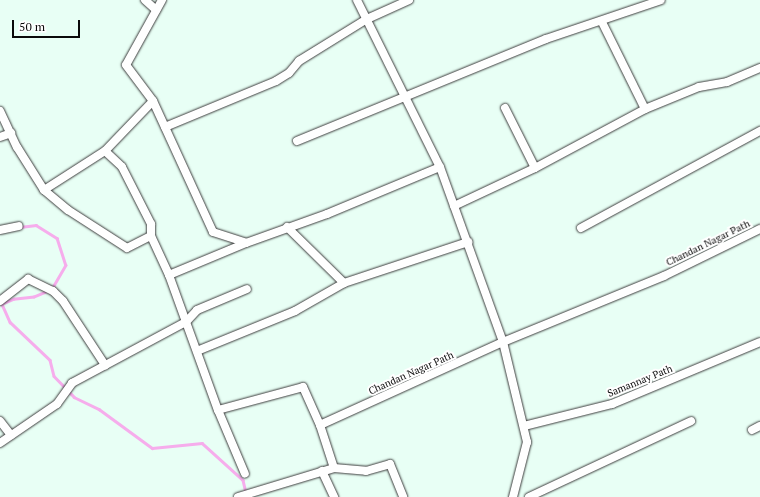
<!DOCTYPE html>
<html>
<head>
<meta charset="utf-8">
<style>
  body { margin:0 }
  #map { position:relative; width:760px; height:497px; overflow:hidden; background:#e8fff5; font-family:"PT Serif",serif }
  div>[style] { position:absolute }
  .stream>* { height:2.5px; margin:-1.25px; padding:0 1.25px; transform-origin:1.25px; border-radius:1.25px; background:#f6adec }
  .roads { filter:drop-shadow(0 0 1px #3d3d3d) drop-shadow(0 0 1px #3d3d3d) }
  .street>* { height:8px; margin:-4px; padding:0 4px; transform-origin:4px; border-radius:4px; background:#fff }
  span { translate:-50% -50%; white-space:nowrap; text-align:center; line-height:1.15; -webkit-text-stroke:4px #fff; paint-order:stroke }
  .street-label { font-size:10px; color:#0a0a0a }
  .scale { position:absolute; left:12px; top:20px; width:68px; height:18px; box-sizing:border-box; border:2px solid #0a0a0a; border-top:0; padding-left:5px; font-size:12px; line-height:14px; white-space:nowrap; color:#0a0a0a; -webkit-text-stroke:3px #fff; paint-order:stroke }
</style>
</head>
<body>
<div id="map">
  <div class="stream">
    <div style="left:20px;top:227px;width:16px;rotate:-7deg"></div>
    <div style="left:36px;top:225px;width:25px;rotate:32deg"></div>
    <div style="left:57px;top:238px;width:28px;rotate:72deg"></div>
    <div style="left:66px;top:265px;width:28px;rotate:120deg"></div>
    <div style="left:48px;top:291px;width:15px;rotate:157deg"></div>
    <div style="left:34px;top:297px;width:20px;rotate:174deg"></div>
    <div style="left:14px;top:299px;width:13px;rotate:157deg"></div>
    <div style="left:2px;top:304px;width:20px;rotate:66deg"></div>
    <div style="left:10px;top:322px;width:55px;rotate:43.5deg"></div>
    <div style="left:50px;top:360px;width:16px;rotate:76deg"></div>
    <div style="left:54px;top:376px;width:29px;rotate:46deg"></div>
    <div style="left:74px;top:397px;width:28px;rotate:26deg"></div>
    <div style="left:99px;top:409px;width:66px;rotate:36.3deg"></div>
    <div style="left:152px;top:448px;width:50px;rotate:-5.7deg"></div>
    <div style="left:202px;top:443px;width:55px;rotate:42.1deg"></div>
    <div style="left:243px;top:480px;width:13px;rotate:77deg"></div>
  </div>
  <div class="roads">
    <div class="street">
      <div style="left:145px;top:0;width:15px;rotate:42deg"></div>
      <div style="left:162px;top:0;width:74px;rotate:119deg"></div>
      <div style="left:126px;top:65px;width:45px;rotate:53.1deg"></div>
      <div style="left:153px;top:101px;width:144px;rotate:65.4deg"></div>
      <div style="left:213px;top:232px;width:35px;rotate:18deg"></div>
      <div style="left:246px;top:243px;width:86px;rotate:-19.7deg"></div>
      <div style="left:327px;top:214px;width:122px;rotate:-22.6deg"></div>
      <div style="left:357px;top:0;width:186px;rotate:63.6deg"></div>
      <div style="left:440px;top:167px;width:186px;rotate:70.2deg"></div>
      <div style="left:503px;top:342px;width:103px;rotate:76.5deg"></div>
      <div style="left:527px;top:442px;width:57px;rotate:104.3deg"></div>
      <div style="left:602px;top:22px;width:97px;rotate:63.7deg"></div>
      <div style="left:505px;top:108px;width:67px;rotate:63.4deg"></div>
      <div style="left:0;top:111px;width:40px;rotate:65deg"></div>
      <div style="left:17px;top:147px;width:51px;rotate:57.9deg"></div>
      <div style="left:44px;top:190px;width:31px;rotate:40deg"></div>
      <div style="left:68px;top:210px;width:70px;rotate:32.8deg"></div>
      <div style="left:127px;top:248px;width:27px;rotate:-27deg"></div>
      <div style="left:151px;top:236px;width:43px;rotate:65.2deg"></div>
      <div style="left:169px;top:275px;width:83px;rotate:-22.6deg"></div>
      <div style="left:165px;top:127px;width:120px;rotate:-22.5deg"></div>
      <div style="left:276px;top:81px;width:15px;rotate:-32deg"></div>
      <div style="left:289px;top:73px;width:16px;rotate:-50deg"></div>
      <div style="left:299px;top:61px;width:80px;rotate:-31.7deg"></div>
      <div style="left:367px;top:19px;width:46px;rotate:-24.3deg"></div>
      <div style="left:0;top:137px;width:12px;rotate:-20deg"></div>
      <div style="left:297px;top:141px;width:269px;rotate:-22.3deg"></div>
      <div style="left:546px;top:39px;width:121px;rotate:-18.7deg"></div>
      <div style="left:105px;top:151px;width:23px;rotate:43deg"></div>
      <div style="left:122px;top:167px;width:64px;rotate:63deg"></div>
      <div style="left:151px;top:224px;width:12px;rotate:90deg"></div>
      <div style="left:44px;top:190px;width:72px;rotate:-32.6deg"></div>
      <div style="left:105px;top:151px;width:69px;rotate:-46.2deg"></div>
      <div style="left:454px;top:206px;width:89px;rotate:-25.1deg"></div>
      <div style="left:535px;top:168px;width:125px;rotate:-28.2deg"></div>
      <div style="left:645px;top:109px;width:58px;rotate:-22.2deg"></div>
      <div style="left:699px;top:87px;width:28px;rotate:-10deg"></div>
      <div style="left:727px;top:82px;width:36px;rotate:-23deg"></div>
      <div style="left:287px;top:227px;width:80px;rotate:44.5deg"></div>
      <div style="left:581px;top:228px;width:204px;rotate:-28.5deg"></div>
      <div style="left:0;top:230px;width:19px;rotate:-12deg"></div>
      <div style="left:169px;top:275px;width:144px;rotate:70.1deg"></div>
      <div style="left:218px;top:410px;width:88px;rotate:-15.1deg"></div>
      <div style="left:303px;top:387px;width:42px;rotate:65.9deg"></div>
      <div style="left:320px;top:425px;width:201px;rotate:-24.4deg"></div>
      <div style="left:503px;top:342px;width:174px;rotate:-22.3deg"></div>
      <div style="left:664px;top:276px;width:107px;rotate:-26.1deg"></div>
      <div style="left:0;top:301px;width:36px;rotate:-38deg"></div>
      <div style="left:28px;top:279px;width:28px;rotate:26deg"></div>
      <div style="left:53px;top:291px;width:14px;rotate:45deg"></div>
      <div style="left:63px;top:301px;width:77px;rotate:56.7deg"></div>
      <div style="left:197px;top:351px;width:106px;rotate:-22.2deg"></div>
      <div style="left:295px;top:311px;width:56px;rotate:-29.7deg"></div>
      <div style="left:344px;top:283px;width:131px;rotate:-18.3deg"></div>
      <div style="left:218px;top:410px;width:69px;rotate:67.1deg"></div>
      <div style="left:0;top:421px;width:18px;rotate:52deg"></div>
      <div style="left:320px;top:425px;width:45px;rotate:72deg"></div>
      <div style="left:524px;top:426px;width:91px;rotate:-14deg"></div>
      <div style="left:612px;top:404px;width:160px;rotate:-22.7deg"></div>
      <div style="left:752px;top:430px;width:9px;rotate:-27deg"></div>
      <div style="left:0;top:443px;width:69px;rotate:-34.4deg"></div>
      <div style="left:57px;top:404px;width:26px;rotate:-54deg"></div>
      <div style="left:72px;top:383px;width:129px;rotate:-28.2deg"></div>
      <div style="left:186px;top:322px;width:16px;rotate:-47deg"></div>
      <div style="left:197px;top:310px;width:54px;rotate:-22.8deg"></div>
      <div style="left:322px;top:471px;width:29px;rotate:65deg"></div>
      <div style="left:238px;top:497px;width:100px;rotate:-16.8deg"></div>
      <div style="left:334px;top:468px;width:32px;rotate:5deg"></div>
      <div style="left:366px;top:471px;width:25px;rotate:-16deg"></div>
      <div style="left:390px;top:464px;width:35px;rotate:68deg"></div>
      <div style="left:529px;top:497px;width:179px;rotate:-25.1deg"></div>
    </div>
  </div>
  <div class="street-label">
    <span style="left:708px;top:243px;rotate:-26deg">Chandan Nagar Path</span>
    <span style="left:411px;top:373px;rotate:-24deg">Chandan Nagar Path</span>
    <span style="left:640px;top:381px;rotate:-22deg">Samannay Path</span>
  </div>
  <div class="scale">50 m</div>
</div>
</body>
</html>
